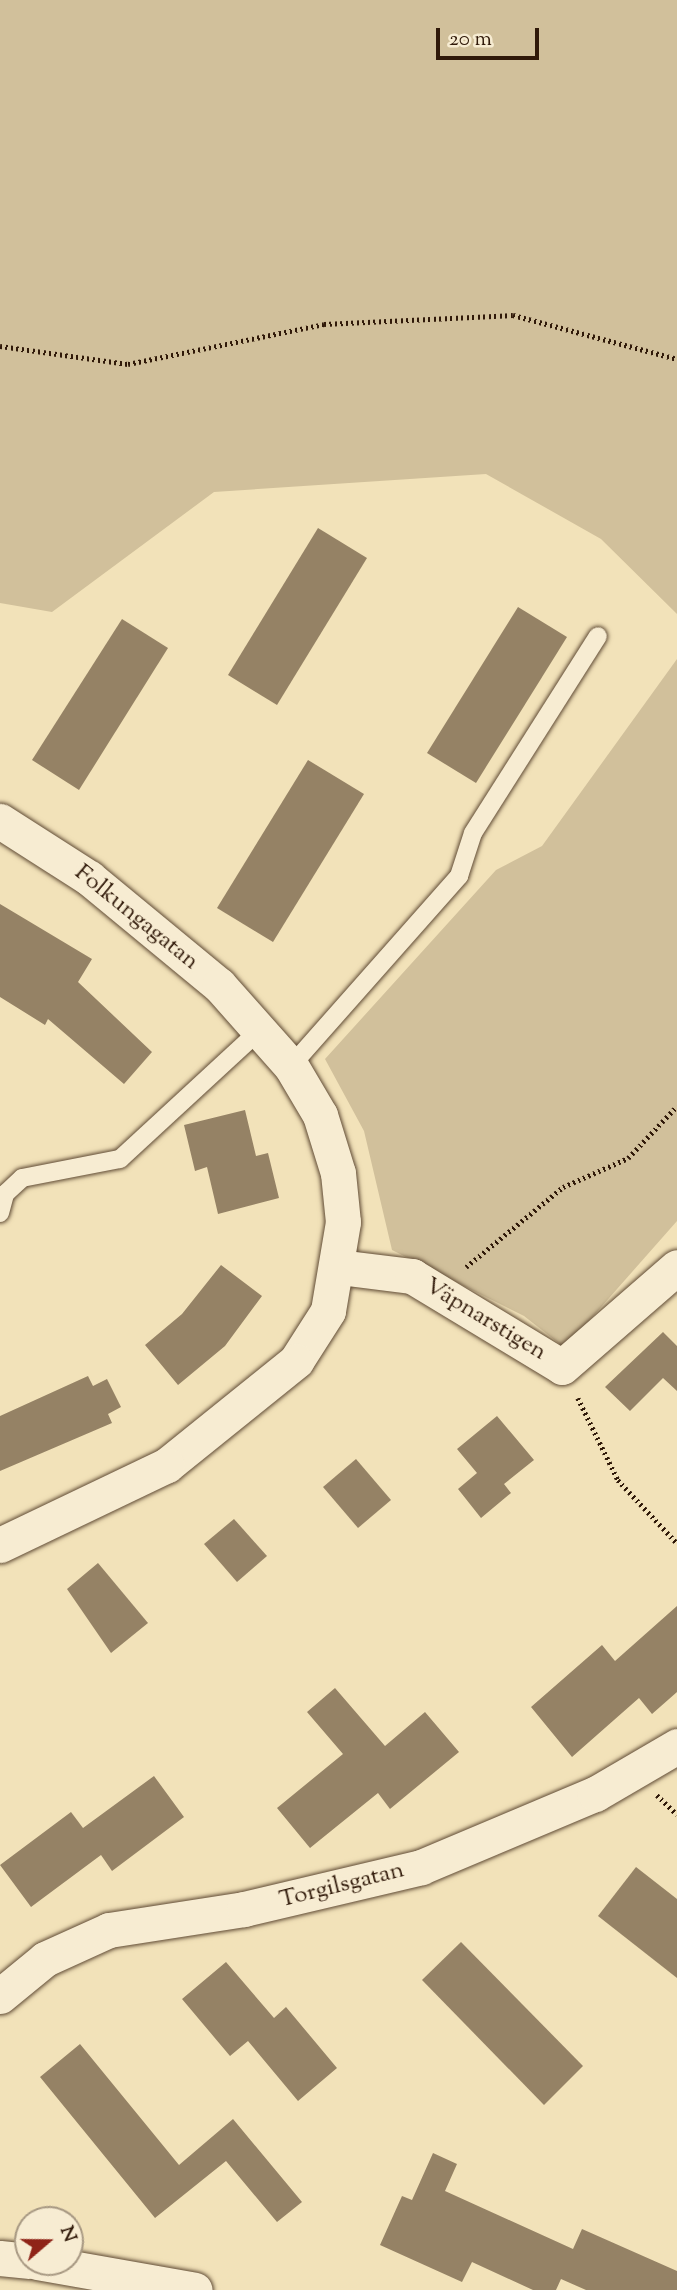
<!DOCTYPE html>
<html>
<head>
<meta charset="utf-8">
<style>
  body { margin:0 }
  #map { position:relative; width:677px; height:2290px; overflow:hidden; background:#f2e2b9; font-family:"Sorts Mill Goudy",serif }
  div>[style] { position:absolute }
  .green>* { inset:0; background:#d1c09b }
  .building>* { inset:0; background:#958265 }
  .path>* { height:4.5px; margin-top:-2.25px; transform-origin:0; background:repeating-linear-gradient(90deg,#301909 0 2px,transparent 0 5.5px) }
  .roads { filter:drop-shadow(0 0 2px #604b35) drop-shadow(0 0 2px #604b35) }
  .service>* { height:18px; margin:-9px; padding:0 9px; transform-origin:9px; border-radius:9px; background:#f7ecd2 }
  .minor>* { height:35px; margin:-17.5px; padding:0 17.5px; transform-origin:17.5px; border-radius:17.5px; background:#f7ecd2 }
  span { translate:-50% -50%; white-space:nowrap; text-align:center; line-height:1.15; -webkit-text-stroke:5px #f7ecd2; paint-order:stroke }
  .street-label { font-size:24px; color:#301909 }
  .north { position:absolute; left:14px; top:2206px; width:70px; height:70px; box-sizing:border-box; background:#f7ecd2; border:2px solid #a79882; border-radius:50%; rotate:70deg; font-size:19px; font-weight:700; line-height:28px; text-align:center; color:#301909 }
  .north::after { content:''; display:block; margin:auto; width:24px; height:32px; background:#8f2418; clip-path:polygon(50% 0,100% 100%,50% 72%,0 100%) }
  .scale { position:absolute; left:436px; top:28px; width:103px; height:32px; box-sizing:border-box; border:4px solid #301909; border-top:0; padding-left:9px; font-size:21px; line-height:24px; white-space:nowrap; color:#301909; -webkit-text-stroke:5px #f7ecd2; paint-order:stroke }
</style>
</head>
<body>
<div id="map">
  <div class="green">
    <div style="clip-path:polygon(0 0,677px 0,677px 614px,601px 539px,486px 474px,214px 492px,52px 612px,0 603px)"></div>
    <div style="clip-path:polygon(677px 659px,677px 1221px,565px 1348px,524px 1316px,392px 1250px,364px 1131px,325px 1059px,496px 870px,542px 846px)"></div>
  </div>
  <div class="building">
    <div style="clip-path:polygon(318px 528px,367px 558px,277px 705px,228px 675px)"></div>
    <div style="clip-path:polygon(518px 607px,567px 637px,476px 783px,427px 753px)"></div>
    <div style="clip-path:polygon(122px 619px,168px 648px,79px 790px,32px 760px)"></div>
    <div style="clip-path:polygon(308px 760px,364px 794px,273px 942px,217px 908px)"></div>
    <div style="clip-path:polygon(0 904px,92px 959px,78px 982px,152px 1052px,124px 1084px,48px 1019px,45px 1025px,0 997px)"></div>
    <div style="clip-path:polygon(245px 1110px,256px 1156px,268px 1153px,279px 1198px,218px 1214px,207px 1167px,195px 1171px,184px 1125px)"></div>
    <div style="clip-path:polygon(221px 1265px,262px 1296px,225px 1346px,178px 1385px,145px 1345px,182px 1314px)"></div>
    <div style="clip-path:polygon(663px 1332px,677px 1346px,677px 1391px,663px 1378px,630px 1411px,605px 1387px)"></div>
    <div style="clip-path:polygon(88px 1376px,93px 1386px,107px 1379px,121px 1407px,108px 1414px,112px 1423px,0 1471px,0 1416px)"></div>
    <div style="clip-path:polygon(497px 1416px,534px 1460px,504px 1484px,511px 1493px,481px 1518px,458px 1489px,477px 1473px,457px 1449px)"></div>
    <div style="clip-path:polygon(356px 1459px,391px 1500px,358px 1528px,323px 1487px)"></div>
    <div style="clip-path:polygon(234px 1519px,267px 1556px,237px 1582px,204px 1544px)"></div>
    <div style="clip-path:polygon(98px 1563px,148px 1623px,111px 1653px,67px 1589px)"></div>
    <div style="clip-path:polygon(677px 1606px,677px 1692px,652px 1714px,639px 1698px,572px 1757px,531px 1707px,602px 1645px,615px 1661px)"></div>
    <div style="clip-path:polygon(335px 1688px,385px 1746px,425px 1712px,459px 1752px,390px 1809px,378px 1793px,310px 1848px,277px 1808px,343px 1754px,307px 1712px)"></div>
    <div style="clip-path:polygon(154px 1776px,184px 1817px,112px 1871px,101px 1855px,31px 1907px,0 1865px,71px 1812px,83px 1828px)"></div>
    <div style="clip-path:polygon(636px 1867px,677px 1899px,677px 1978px,598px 1916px)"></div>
    <div style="clip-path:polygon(461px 1942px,583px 2066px,544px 2105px,422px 1980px)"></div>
    <div style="clip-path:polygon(226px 1962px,274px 2018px,286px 2007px,337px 2068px,298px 2101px,248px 2041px,230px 2056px,182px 1999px)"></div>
    <div style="clip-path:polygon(80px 2044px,179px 2165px,233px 2119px,302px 2202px,277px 2222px,226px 2161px,155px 2218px,40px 2077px)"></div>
    <div style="clip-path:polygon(433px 2153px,457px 2164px,445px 2191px,573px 2249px,582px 2229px,677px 2271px,677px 2290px,586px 2290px,561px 2279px,556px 2290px,533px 2290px,472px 2262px,462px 2282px,380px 2245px,402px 2196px,412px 2200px)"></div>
  </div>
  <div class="path">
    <div style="left:0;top:346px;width:129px;rotate:8deg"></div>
    <div style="left:128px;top:364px;width:200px;rotate:-11.5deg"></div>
    <div style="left:324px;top:324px;width:189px;rotate:-2.7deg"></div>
    <div style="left:513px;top:315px;width:170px;rotate:15deg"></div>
    <div style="left:466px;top:1267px;width:126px;rotate:-39.5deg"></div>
    <div style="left:563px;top:1187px;width:71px;rotate:-24deg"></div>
    <div style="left:628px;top:1158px;width:71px;rotate:-46.7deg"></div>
    <div style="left:578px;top:1398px;width:91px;rotate:64deg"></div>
    <div style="left:618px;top:1480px;width:86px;rotate:46.9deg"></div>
    <div style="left:657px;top:1795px;width:28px;rotate:44deg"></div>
  </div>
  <div class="roads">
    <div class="service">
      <div style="left:291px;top:1066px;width:254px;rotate:-48.5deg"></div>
      <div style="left:459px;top:876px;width:45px;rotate:-72deg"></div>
      <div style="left:473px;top:833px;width:233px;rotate:-57.6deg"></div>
      <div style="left:0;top:1213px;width:20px;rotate:-75deg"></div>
      <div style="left:5px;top:1194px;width:23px;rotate:-43deg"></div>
      <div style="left:22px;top:1178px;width:100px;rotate:-11deg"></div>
      <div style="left:120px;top:1159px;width:190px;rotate:-42.7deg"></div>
    </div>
    <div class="minor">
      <div style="left:0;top:821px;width:106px;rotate:32.6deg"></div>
      <div style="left:89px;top:878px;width:168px;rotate:39.5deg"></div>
      <div style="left:219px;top:985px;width:108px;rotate:48.4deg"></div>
      <div style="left:291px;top:1066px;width:57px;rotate:59.4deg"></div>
      <div style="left:320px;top:1115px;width:61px;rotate:72.8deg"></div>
      <div style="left:338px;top:1173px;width:49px;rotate:84.2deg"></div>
      <div style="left:343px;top:1222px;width:90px;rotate:99.6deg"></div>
      <div style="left:328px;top:1311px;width:59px;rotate:122.6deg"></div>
      <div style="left:296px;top:1361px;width:166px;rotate:141.1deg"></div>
      <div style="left:167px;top:1465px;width:185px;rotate:154.4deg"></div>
      <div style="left:339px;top:1267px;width:74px;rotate:7deg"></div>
      <div style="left:412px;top:1276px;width:175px;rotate:31.2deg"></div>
      <div style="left:562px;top:1367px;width:152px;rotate:-41deg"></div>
      <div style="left:0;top:1996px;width:58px;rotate:-39.4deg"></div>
      <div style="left:45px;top:1959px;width:70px;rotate:-24.4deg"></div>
      <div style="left:109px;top:1930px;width:137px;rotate:-8.8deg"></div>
      <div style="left:244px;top:1909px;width:182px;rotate:-13.3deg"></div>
      <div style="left:421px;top:1867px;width:189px;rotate:-22.8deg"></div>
      <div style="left:595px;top:1794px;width:95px;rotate:-30.3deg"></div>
      <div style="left:0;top:2258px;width:28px;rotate:6deg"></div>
      <div style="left:37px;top:2262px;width:160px;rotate:10deg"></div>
    </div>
  </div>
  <div class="street-label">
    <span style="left:136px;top:918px;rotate:39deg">Folkungagatan</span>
    <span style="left:485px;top:1320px;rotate:31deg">Väpnarstigen</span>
    <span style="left:342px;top:1886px;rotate:-14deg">Torgilsgatan</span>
  </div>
  <div class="north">N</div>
  <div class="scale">20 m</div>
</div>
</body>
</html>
